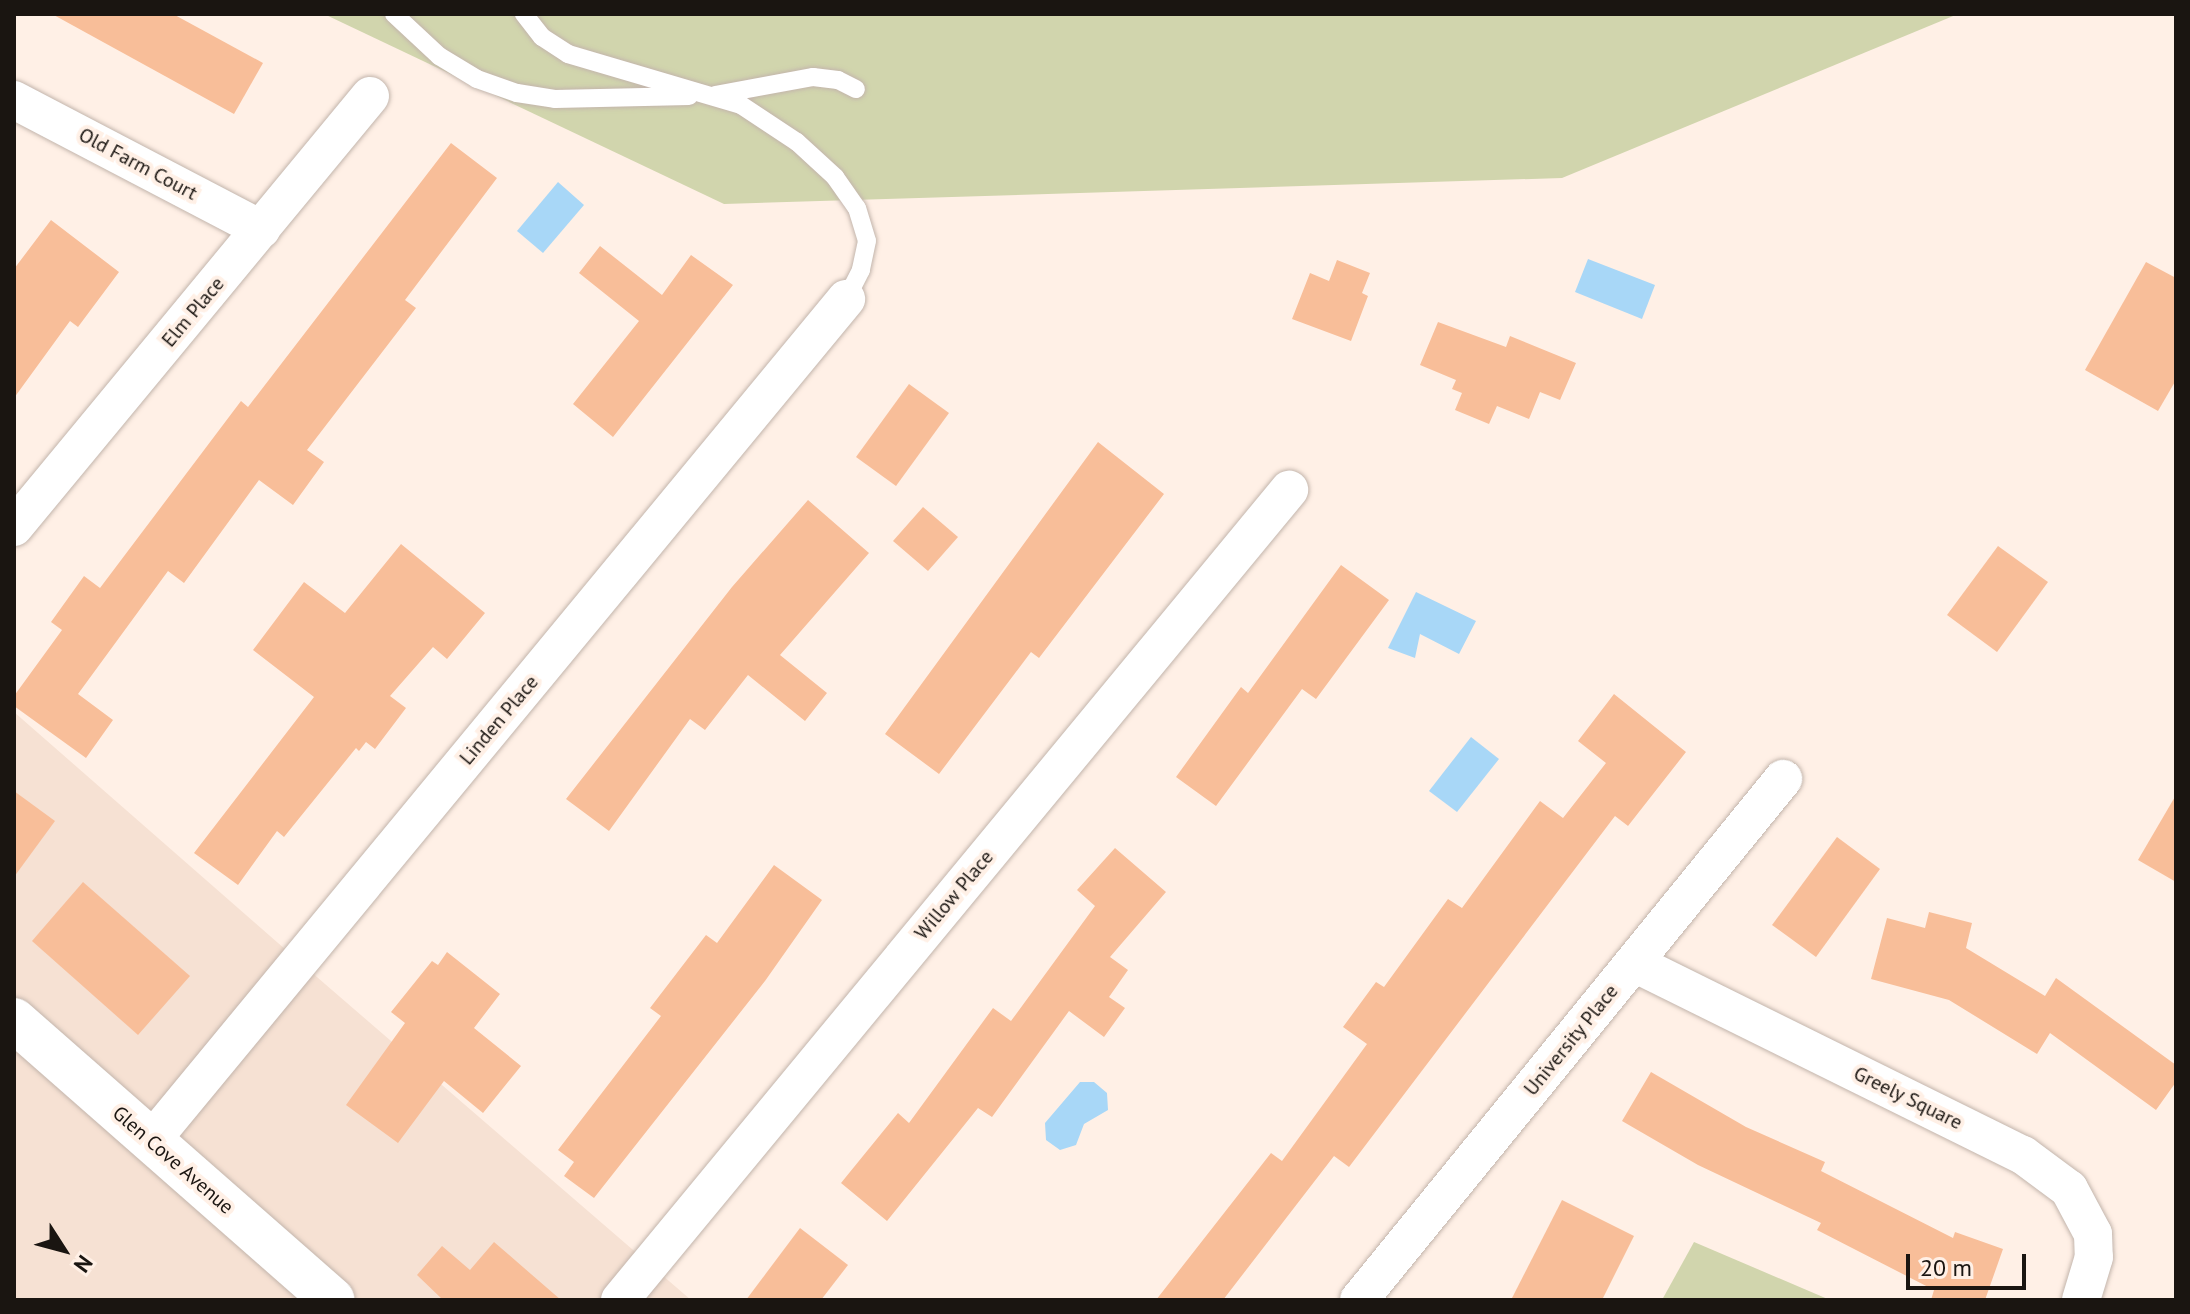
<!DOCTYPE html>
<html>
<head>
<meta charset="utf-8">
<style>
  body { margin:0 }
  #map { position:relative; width:2190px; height:1314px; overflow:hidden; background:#fff0e6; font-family:"PT Sans",sans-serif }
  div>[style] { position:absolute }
  .built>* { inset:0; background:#f6e1d3 }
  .green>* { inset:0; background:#d1d5ad }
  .water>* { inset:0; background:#a8d7f7 }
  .building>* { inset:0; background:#f8be99 }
  .roads { filter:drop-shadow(0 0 2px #c3b5ac) drop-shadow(0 0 2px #c3b5ac) }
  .service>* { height:18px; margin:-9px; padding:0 9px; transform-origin:9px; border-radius:9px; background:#fff }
  .minor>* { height:38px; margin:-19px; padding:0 19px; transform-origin:19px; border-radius:19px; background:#fff }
  .secondary>* { height:44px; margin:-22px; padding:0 22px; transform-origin:22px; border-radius:22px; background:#fff }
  span { translate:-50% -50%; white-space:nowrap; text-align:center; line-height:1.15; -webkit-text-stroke:8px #fff0e6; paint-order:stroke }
  .street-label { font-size:20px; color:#1a1511 }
  .frame { position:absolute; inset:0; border:16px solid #1a1511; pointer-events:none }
  .north { position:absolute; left:24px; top:1210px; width:80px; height:80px; -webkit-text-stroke:6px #fff0e6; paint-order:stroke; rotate:126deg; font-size:22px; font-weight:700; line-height:32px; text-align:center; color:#1a1511 }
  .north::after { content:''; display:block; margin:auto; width:28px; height:36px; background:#1a1511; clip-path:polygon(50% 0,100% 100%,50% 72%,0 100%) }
  .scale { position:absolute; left:1906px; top:1254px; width:120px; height:36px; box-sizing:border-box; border:4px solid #1a1511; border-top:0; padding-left:10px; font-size:24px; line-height:28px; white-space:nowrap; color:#1a1511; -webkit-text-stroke:6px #fff0e6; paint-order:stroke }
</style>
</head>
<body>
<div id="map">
  <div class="built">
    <div style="clip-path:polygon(14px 712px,325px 984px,691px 1300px,14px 1300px)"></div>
  </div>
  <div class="green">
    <div style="clip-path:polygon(324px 14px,1958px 14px,1562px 178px,724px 204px)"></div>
    <div style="clip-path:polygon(1694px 1242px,1830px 1300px,1662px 1300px)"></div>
  </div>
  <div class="water">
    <div style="clip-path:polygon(558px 182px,584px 205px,543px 253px,517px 231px)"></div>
    <div style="clip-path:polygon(1588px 259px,1655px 285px,1642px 319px,1575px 292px)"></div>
    <div style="clip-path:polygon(1416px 592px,1476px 621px,1459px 654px,1420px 634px,1415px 658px,1388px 648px)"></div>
    <div style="clip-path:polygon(1471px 737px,1499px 759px,1457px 812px,1429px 791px)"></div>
    <div style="clip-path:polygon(1080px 1082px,1094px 1082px,1107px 1093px,1108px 1110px,1084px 1124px,1076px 1145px,1060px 1150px,1046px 1140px,1045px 1123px)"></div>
  </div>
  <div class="building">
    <div style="clip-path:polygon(52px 14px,173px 14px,263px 63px,234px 114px)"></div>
    <div style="clip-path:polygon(451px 143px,497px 178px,405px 300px,416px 308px,307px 450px,324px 462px,293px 505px,259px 480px,184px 583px,168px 571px,78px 694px,113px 720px,86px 758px,14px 706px,14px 696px,62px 630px,51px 622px,84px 576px,100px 588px,241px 401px,248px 407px)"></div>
    <div style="clip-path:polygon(51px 220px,119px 272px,78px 327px,70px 321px,14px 398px,14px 269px)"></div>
    <div style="clip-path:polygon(600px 246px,662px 295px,691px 255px,733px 285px,613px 437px,573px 404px,639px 321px,579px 273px)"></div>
    <div style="clip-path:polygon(1337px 260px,1370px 273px,1362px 293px,1368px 296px,1351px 341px,1292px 319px,1310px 273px,1329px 281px)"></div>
    <div style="clip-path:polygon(2146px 262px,2176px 278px,2176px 380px,2158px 411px,2085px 370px)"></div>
    <div style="clip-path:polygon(1438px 322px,1506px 347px,1510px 336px,1576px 363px,1560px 400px,1540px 392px,1529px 419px,1497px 406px,1489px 424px,1455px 410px,1462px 393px,1452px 389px,1456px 380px,1420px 365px)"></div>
    <div style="clip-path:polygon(909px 384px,949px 413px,896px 486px,856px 457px)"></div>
    <div style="clip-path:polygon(1098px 442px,1164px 494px,1039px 658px,1031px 652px,939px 774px,885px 734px)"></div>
    <div style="clip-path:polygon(808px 500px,869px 553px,780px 655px,827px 693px,805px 721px,748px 675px,705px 730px,690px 719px,609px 831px,566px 799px,732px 587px)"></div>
    <div style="clip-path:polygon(923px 507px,958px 537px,928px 571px,893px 541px)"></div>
    <div style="clip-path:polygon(401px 544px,485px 613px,447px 659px,433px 647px,390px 696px,406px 708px,375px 749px,366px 742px,359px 751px,356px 748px,284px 837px,277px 831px,238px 885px,194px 853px,314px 697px,253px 650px,304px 582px,345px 613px)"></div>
    <div style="clip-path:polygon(1998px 546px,2048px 582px,1997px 652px,1947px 615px)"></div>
    <div style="clip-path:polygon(1341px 565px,1389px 600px,1316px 699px,1302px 689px,1216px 806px,1176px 777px,1241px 687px,1248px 693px)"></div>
    <div style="clip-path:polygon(1614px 694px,1686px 752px,1628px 826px,1615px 816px,1349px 1167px,1334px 1156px,1223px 1300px,1156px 1300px,1271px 1153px,1282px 1161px,1367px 1044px,1343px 1027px,1376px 982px,1384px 987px,1448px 899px,1462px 908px,1540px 801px,1563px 818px,1606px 763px,1578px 741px)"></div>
    <div style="clip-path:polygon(14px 791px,55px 821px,14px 877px)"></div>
    <div style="clip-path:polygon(2176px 795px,2176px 882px,2138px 860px)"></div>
    <div style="clip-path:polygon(1837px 837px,1880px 869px,1816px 957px,1772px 925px)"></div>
    <div style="clip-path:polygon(1115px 848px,1166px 892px,1110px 957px,1128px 970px,1109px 997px,1125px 1008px,1104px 1037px,1069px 1011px,992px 1117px,978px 1108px,887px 1221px,841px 1183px,898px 1113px,909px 1123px,993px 1008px,1011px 1021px,1095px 906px,1077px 890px)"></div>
    <div style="clip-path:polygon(774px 865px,822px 900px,765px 981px,594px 1198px,564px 1176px,574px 1162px,558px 1150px,661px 1016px,650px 1008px,706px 935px,717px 943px)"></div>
    <div style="clip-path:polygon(83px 882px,190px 976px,138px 1035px,32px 941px)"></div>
    <div style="clip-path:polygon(1929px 912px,1972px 923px,1966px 948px,2045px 996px,2056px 978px,2176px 1065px,2176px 1082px,2156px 1110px,2050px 1033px,2037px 1054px,1949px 1000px,1871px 979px,1887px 918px,1925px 928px)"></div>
    <div style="clip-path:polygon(447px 952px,500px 994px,474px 1028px,521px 1066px,483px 1113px,444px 1081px,398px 1143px,346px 1105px,405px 1023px,391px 1012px,432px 961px,438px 965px)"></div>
    <div style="clip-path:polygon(1651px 1072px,1746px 1127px,1825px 1162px,1821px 1171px,1953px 1238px,1955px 1232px,2003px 1249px,1985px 1300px,1931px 1300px,1934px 1290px,1817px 1230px,1821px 1223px,1698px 1165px,1622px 1121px)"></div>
    <div style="clip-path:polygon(1562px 1200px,1634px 1236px,1602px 1300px,1511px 1300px)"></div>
    <div style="clip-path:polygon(800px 1228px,848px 1265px,821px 1300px,746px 1300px)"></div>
    <div style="clip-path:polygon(494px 1242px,561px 1300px,443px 1300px,417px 1275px,442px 1246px,470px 1270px)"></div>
  </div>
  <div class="roads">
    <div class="service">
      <div style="left:394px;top:14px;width:62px;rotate:43deg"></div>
      <div style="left:439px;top:56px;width:44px;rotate:31.2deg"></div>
      <div style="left:477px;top:79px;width:42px;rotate:19.3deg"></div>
      <div style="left:517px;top:93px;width:38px;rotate:9deg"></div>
      <div style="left:555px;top:99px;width:134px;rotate:-1.3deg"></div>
      <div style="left:524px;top:14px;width:29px;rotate:52deg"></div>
      <div style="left:542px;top:37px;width:31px;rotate:33deg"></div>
      <div style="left:568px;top:54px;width:180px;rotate:16.4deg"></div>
      <div style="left:741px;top:105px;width:67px;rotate:33.5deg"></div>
      <div style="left:797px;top:142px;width:52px;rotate:42.6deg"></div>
      <div style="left:835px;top:177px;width:38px;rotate:55deg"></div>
      <div style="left:857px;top:208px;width:34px;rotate:73deg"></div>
      <div style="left:867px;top:241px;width:30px;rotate:102deg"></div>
      <div style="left:861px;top:270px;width:33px;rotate:117deg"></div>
      <div style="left:715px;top:95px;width:100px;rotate:-10.4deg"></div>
      <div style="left:813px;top:77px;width:25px;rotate:7deg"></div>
      <div style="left:838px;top:80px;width:20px;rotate:27deg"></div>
    </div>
    <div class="minor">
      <div style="left:14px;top:100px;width:279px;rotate:27.6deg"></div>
      <div style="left:14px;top:527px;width:559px;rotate:-50.44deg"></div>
      <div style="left:1634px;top:963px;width:434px;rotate:26.3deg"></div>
      <div style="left:2023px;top:1155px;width:57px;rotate:36.5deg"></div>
      <div style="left:2069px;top:1189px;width:51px;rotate:61.9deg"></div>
      <div style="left:2093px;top:1234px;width:23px;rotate:88deg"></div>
      <div style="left:2094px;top:1257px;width:45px;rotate:106.8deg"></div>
      <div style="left:151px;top:1141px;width:1092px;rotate:-50.46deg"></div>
      <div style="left:620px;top:1300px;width:1051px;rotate:-50.45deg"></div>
      <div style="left:1359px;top:1300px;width:672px;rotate:-50.86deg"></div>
    </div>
    <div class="secondary">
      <div style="left:14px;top:1020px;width:424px;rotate:41.3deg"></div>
    </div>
  </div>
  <div class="street-label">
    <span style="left:138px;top:164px;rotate:28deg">Old Farm Court</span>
    <span style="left:193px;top:312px;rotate:-50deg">Elm Place</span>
    <span style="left:499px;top:720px;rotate:-50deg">Linden Place</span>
    <span style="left:954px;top:895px;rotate:-50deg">Willow Place</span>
    <span style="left:1571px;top:1040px;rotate:-51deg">University Place</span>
    <span style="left:1908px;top:1098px;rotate:26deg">Greely Square</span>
    <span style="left:173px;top:1160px;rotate:41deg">Glen Cove Avenue</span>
  </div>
  <div class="frame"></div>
  <div class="north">N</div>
  <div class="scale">20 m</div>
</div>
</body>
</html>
